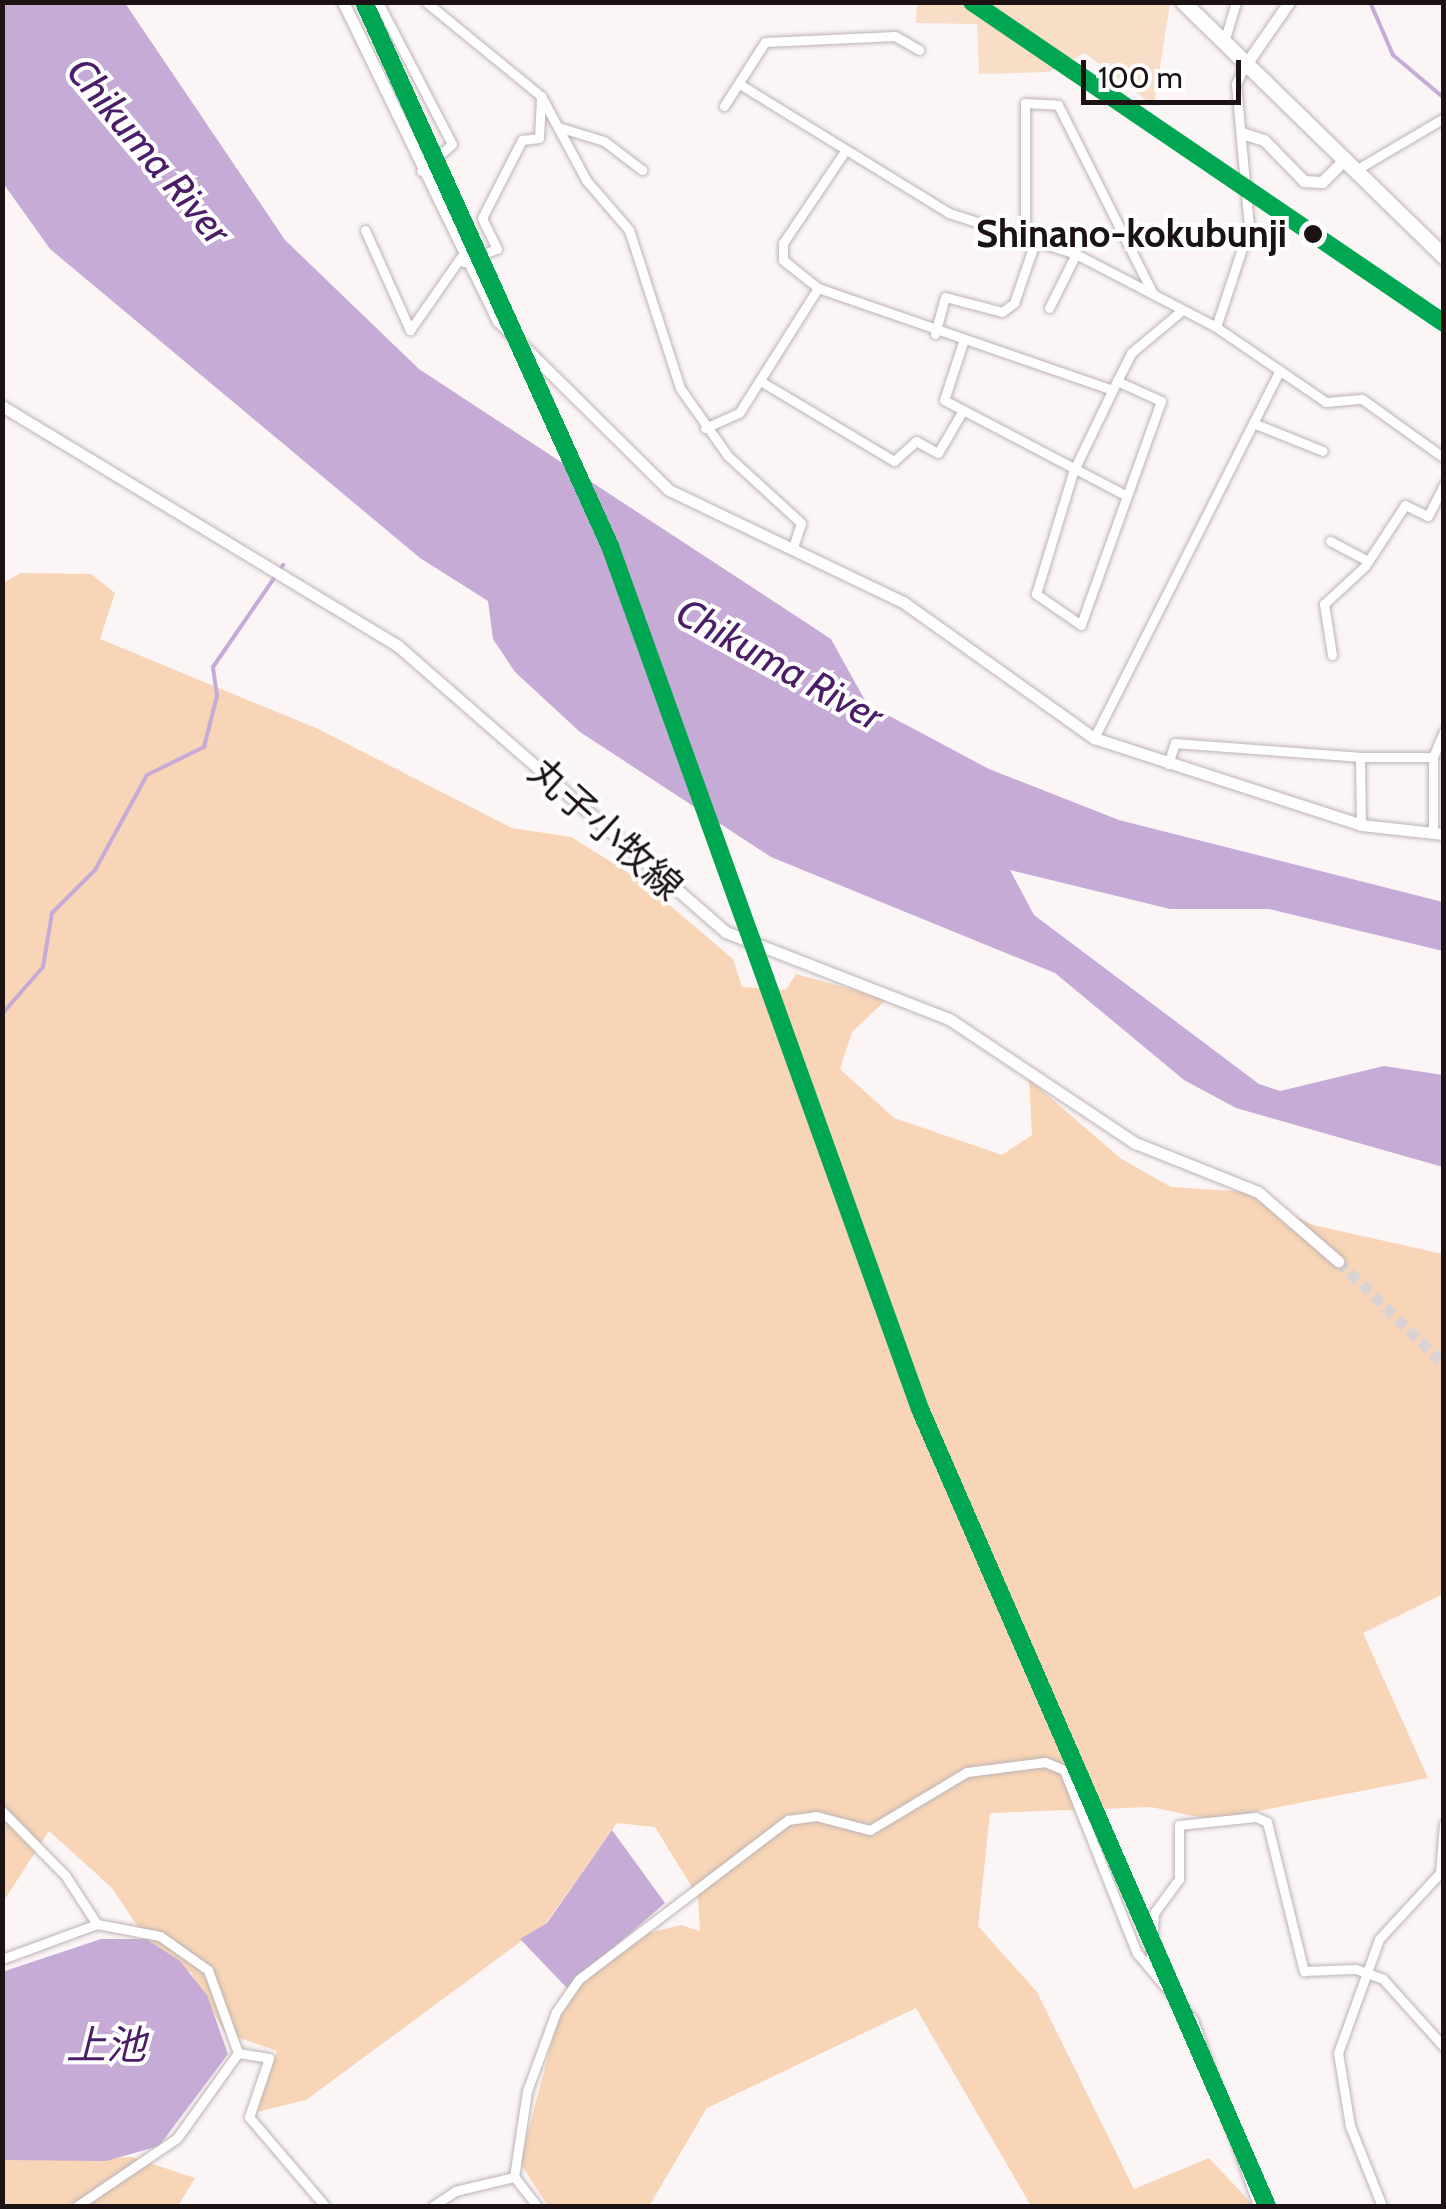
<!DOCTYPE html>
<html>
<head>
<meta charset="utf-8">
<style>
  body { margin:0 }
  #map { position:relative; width:1446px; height:2209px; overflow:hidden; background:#fcf5f6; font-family:Cabin,"Noto Sans JP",sans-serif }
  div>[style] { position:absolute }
  .green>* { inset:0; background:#f8ddc7 }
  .forest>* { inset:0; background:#f7d5b6 }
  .water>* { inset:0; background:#c6abd7 }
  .stream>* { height:4px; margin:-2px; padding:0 2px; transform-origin:2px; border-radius:2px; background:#c6abd7 }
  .tertiary-tunnel>* { height:11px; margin-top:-5.5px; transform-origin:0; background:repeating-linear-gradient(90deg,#dad3d4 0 11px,transparent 0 16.5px) }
  .roads { filter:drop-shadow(0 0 2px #bcb3b5) drop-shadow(0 0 2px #bcb3b5) }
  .minor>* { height:9px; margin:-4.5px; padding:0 4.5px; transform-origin:4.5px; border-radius:4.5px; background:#fffefe }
  .tertiary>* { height:11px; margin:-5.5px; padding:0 5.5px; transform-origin:5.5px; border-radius:5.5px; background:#fffefe }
  .trunk>* { height:15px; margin:-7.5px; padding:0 7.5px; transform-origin:7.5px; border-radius:7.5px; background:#fffefe }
  .rail-1>* { height:18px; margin:-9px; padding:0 9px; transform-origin:9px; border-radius:9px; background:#00a651 }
  .dots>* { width:28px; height:28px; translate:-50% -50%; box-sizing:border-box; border:5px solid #fff; border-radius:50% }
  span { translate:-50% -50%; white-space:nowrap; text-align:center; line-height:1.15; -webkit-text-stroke:8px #fff; paint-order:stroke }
  .stop-label { font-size:38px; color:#1c1113; font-weight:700 }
  .right { translate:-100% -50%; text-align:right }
  .street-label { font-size:38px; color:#1c1113 }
  .water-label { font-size:40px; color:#4b1c67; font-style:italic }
  .frame { position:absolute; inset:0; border:5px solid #1c1113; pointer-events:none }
  .scale { position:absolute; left:1081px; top:60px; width:160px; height:45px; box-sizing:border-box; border:5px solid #1c1113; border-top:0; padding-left:12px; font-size:30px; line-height:35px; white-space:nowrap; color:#1c1113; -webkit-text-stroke:8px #fff; paint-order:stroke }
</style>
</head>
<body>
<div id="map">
  <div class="green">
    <div style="clip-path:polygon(917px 3px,1170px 3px,1154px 106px,1085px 53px,1049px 72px,979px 74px,977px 24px,916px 23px)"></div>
  </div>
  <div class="forest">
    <div style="clip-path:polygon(21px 573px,91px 574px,115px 593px,100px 639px,318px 729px,512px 828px,571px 837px,640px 880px,733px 959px,742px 987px,786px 990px,796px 974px,887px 999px,852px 1032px,840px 1069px,894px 1118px,1002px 1155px,1032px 1135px,1029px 1079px,1120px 1158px,1171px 1187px,1247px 1192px,1313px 1225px,1443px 1254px,1443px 1594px,1363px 1633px,1428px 1778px,1212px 1820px,1151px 1807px,990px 1813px,978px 1926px,1037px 1992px,1134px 2189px,1209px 2158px,1254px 2206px,1031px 2206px,916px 2008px,707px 2108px,649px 2206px,548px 2206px,520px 2163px,559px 2014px,582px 1981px,644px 1934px,681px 1925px,700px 1931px,698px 1897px,655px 1827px,617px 1823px,546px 1923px,306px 2100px,257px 2112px,277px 2051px,225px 2033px,191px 1973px,146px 1939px,112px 1888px,49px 1831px,3px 1902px,2px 583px)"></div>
    <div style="clip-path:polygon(132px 2157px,195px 2178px,178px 2206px,3px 2206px,2px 2160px)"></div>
  </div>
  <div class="water">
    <div style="clip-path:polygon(2px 3px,125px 3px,285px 240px,419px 369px,831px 639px,867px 704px,989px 769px,1119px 820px,1443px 902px,1443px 951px,1269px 909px,1170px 909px,1010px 870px,1034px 915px,1259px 1084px,1280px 1091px,1384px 1066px,1443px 1075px,1443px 1167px,1236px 1108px,1184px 1080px,1055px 973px,771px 857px,580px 732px,515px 672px,493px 639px,488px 601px,420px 558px,50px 249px,3px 183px)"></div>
    <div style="clip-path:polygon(612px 1830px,665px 1903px,567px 1988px,520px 1939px,547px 1923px)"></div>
    <div style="clip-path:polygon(101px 1939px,146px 1939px,180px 1961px,207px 1995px,228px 2054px,159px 2146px,106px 2161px,3px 2160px,2px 1972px)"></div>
  </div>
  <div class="stream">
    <div style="left:1370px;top:2px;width:58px;rotate:66.5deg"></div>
    <div style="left:1393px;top:55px;width:67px;rotate:40.1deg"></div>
    <div style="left:2px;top:1014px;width:62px;rotate:-48.9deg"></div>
    <div style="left:43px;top:967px;width:55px;rotate:-80.5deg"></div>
    <div style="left:52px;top:913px;width:61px;rotate:-45deg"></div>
    <div style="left:95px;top:870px;width:108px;rotate:-61.3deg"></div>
    <div style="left:147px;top:775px;width:64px;rotate:-26.2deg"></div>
    <div style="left:204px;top:747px;width:53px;rotate:-75.7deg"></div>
    <div style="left:217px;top:696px;width:29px;rotate:-98deg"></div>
    <div style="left:213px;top:667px;width:124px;rotate:-55.5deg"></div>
  </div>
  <div class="tertiary-tunnel">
    <div style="left:1338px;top:1261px;width:148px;rotate:44.2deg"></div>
  </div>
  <div class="roads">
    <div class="minor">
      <div style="left:378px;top:2px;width:160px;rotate:62.5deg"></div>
      <div style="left:452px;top:144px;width:41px;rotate:138.9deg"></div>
      <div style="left:426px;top:2px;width:149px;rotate:39.3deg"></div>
      <div style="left:541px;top:96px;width:95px;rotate:61.8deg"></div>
      <div style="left:586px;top:180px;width:66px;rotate:49.3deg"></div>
      <div style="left:629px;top:230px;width:166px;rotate:72.1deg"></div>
      <div style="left:680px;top:388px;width:83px;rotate:54.8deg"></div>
      <div style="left:728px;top:456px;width:99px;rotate:42.5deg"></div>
      <div style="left:801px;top:523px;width:28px;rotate:108deg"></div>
      <div style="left:1224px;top:42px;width:42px;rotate:-73.3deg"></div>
      <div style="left:741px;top:85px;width:244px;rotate:31.6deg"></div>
      <div style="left:949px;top:213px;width:133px;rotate:17.9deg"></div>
      <div style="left:1076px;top:254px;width:158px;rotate:27.5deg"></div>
      <div style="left:1216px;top:327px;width:133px;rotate:34.3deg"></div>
      <div style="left:1326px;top:402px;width:36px;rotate:-5deg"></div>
      <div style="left:1362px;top:399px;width:101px;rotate:35.7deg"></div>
      <div style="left:724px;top:106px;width:76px;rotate:-57.4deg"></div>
      <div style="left:765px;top:42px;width:130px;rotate:-2.6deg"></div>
      <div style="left:895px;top:36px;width:28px;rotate:30deg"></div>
      <div style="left:558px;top:127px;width:48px;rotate:16.9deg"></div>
      <div style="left:604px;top:141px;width:48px;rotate:37.3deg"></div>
      <div style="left:1354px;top:171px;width:104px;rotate:-30.5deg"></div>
      <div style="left:365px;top:230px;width:110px;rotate:65.8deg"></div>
      <div style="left:410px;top:330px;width:89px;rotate:-55.1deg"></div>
      <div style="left:1025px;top:235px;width:132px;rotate:-90deg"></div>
      <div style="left:1025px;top:103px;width:33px;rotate:3deg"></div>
      <div style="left:1058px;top:105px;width:209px;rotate:63.3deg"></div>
      <div style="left:464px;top:262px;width:35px;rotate:-22deg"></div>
      <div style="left:497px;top:249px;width:34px;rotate:-116deg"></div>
      <div style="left:482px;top:218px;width:88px;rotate:-62.9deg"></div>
      <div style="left:522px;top:140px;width:17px;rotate:-7deg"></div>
      <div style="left:539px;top:138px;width:40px;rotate:-87.1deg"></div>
      <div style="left:818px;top:288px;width:311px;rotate:19.1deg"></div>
      <div style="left:1049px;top:308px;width:60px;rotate:-63.4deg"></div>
      <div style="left:1216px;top:327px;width:105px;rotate:-71.7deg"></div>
      <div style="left:1249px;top:227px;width:144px;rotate:-95.2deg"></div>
      <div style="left:1236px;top:84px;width:19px;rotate:-65deg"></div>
      <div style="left:935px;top:334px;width:38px;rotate:-75deg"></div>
      <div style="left:945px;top:297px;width:59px;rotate:14.7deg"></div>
      <div style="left:1002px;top:312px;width:15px;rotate:-37deg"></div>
      <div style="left:1014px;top:303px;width:68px;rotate:-71deg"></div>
      <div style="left:963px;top:342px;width:61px;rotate:108.1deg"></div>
      <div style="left:944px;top:400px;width:204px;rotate:27.7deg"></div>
      <div style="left:1117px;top:381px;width:48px;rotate:24.4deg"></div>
      <div style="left:1161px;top:401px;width:238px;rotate:109.7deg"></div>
      <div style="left:1081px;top:625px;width:55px;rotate:-145.4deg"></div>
      <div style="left:1036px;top:594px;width:127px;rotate:-73.1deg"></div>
      <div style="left:1073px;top:472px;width:101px;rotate:-64.2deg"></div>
      <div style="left:1117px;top:381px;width:31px;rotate:-63deg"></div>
      <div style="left:1131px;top:353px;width:65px;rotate:-40deg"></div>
      <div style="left:762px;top:382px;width:154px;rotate:30.9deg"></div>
      <div style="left:894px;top:461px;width:30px;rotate:-42deg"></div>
      <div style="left:916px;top:441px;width:25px;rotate:29deg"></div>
      <div style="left:938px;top:453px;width:48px;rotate:-59.7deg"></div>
      <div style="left:1253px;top:423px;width:75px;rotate:21.8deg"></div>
      <div style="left:705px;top:428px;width:37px;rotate:-24deg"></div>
      <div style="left:739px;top:413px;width:148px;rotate:-57.7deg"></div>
      <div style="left:818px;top:288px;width:45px;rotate:-141.3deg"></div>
      <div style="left:783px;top:260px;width:17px;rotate:-90deg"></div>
      <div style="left:783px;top:243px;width:107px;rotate:-56deg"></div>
      <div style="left:1330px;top:541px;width:43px;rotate:27.8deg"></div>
      <div style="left:1332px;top:655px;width:52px;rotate:-98.9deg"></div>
      <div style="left:1324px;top:604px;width:56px;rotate:-42.8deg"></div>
      <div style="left:1365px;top:566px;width:73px;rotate:-56.7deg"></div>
      <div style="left:1405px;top:505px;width:25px;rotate:26deg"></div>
      <div style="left:1428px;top:516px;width:36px;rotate:-63deg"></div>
      <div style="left:1094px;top:738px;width:409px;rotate:-63.2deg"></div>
      <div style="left:1360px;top:757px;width:73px"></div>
      <div style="left:1433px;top:757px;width:77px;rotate:90deg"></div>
      <div style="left:1433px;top:757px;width:28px;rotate:-67deg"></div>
      <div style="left:1168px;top:764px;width:22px;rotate:-72deg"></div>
      <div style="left:1175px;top:743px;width:186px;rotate:4.3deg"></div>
      <div style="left:1360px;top:757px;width:68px;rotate:89.2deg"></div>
      <div style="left:2px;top:1811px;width:90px;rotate:45.5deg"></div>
      <div style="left:65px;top:1875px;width:59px;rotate:56.9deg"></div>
      <div style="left:2px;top:1959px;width:101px;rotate:-20.2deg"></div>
      <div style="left:97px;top:1924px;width:64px;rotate:10.8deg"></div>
      <div style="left:160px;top:1936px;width:59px;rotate:35.3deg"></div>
      <div style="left:208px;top:1970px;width:88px;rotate:70.1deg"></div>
      <div style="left:1150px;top:1968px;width:55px;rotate:-85.8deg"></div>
      <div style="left:1154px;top:1913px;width:42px;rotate:-53.7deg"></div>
      <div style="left:1179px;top:1879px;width:54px;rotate:-90deg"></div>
      <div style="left:1179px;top:1825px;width:77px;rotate:-5.9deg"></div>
      <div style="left:1256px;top:1817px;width:12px;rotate:24deg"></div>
      <div style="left:1267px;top:1822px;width:154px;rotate:76.1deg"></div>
      <div style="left:1304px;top:1971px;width:52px;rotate:-2.2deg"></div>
      <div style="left:1356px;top:1969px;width:29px;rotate:20deg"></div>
      <div style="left:1383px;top:1979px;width:91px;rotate:48.1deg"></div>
      <div style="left:238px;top:2053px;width:31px;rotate:9deg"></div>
      <div style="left:269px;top:2058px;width:62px;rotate:108.7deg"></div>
      <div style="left:249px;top:2117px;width:117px;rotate:49.5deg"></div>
      <div style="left:77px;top:2206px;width:121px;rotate:-34.2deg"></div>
      <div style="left:177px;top:2138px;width:105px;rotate:-54.3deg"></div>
      <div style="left:433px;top:2206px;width:27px;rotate:-34deg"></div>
      <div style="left:455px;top:2191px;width:61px;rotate:-13.3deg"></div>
      <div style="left:537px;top:2206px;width:37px;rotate:-128deg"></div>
      <div style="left:514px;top:2177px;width:87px;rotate:-81.4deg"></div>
      <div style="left:527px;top:2091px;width:84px;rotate:-69.8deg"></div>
      <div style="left:556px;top:2012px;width:40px;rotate:-55.1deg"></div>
      <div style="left:579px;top:1979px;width:263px;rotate:-37.3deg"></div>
      <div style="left:788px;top:1820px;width:28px;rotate:-8deg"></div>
      <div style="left:816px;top:1816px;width:56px;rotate:14.5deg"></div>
      <div style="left:870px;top:1830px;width:113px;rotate:-30.9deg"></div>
      <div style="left:967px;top:1772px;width:79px;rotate:-7.3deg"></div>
      <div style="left:1045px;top:1762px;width:21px;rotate:23deg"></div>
      <div style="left:1064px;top:1770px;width:197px;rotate:68.3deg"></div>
      <div style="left:1137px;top:1953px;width:87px;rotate:50.1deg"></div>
      <div style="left:1193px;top:2020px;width:197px;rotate:70.7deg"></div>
      <div style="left:1382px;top:2206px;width:86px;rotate:-111.8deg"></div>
      <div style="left:1350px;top:2126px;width:74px;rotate:-99.3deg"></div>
      <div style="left:1338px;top:2053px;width:121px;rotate:-70.2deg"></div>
      <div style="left:1379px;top:1939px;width:90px;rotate:-47.3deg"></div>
      <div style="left:1440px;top:1873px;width:49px;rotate:-85.3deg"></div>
    </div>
    <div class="tertiary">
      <div style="left:343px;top:2px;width:355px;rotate:64.1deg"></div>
      <div style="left:498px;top:321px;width:240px;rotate:44.7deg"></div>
      <div style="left:669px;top:490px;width:259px;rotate:25.6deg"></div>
      <div style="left:903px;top:602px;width:234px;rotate:35.5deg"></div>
      <div style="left:1094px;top:738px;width:281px;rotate:18deg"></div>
      <div style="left:1361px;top:825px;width:83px;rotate:6.2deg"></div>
      <div style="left:1244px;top:67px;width:79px;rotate:-55.3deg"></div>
      <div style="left:1242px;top:133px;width:23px;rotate:18deg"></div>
      <div style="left:1264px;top:140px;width:57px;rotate:45.7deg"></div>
      <div style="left:1304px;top:181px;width:18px;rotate:3deg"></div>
      <div style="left:1322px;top:182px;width:27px;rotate:-45deg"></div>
      <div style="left:2px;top:406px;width:463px;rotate:31.2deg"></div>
      <div style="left:398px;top:646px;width:435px;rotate:41.1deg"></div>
      <div style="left:726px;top:932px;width:239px;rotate:21.3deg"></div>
      <div style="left:949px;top:1019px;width:224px;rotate:33.7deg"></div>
      <div style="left:1135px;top:1143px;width:132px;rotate:21.7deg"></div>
      <div style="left:1258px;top:1192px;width:106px;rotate:40.8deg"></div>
    </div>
    <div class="trunk">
      <div style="left:1183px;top:2px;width:365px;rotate:44.3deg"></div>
    </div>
  </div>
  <div class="rail-1">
    <div style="left:364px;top:2px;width:597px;rotate:65.67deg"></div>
    <div style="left:610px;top:546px;width:917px;rotate:70.24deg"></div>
    <div style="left:920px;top:1409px;width:869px;rotate:66.47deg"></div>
    <div style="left:972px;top:2px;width:571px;rotate:34.22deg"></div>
  </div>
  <div class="dots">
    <div style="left:1313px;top:234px;background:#1c1113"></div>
  </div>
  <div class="stop-label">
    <span class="right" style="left:1287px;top:234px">Shinano-kokubunji</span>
  </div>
  <div class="street-label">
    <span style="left:606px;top:829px;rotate:42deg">丸子小牧線</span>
  </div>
  <div class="water-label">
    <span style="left:149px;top:151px;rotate:50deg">Chikuma River</span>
    <span style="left:780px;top:664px;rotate:29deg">Chikuma River</span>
    <span style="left:106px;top:2045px">上池</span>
  </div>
  <div class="frame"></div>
  <div class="scale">100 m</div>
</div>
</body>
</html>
